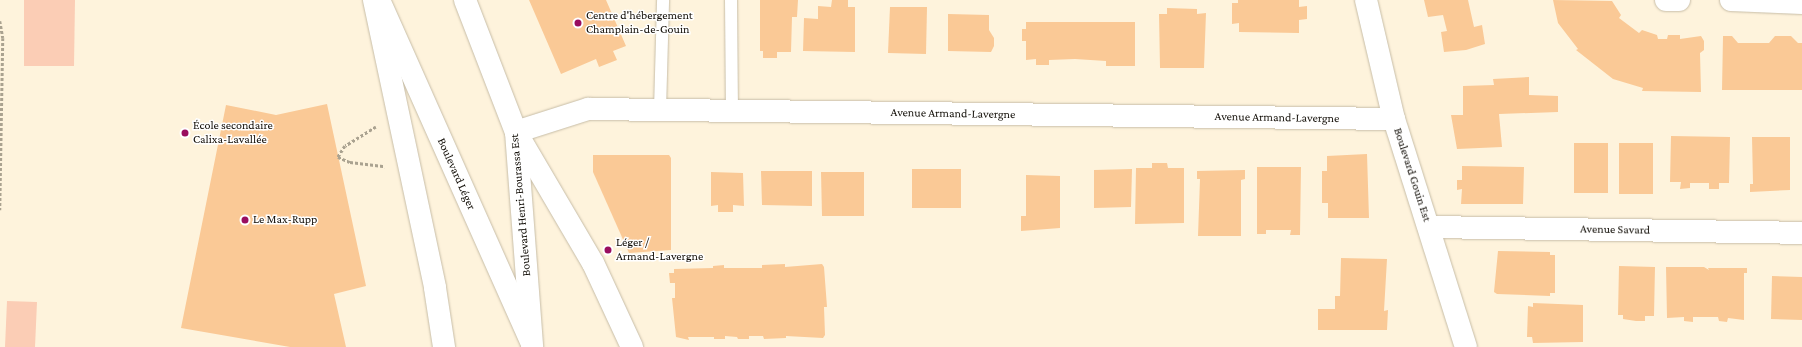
<!DOCTYPE html>
<html>
<head>
<meta charset="utf-8">
<style>
  body { margin:0 }
  #map { position:relative; width:1802px; height:347px; overflow:hidden; background:#fef3dc; font-family:"Crimson Pro",serif }
  div>[style] { position:absolute }
  .green>* { inset:0; background:#fbcdb5 }
  .building>* { inset:0; background:#fac996 }
  .path>* { height:2.5px; margin-top:-1.25px; transform-origin:0; background:repeating-linear-gradient(90deg,#aaa290 0 3px,transparent 0 5px) }
  .roads { filter:drop-shadow(0 0 1px #c7bda7) drop-shadow(0 0 1px #c7bda7) }
  .lane>* { height:12px; margin:-6px; padding:0 6px; transform-origin:6px; border-radius:6px; background:#fff }
  .street>* { height:22px; margin:-11px; padding:0 11px; transform-origin:11px; border-radius:11px; background:#fff }
  .secondary>* { height:22px; margin:-11px; padding:0 11px; transform-origin:11px; border-radius:11px; background:#fff }
  .primary>* { height:22px; margin:-11px; padding:0 11px; transform-origin:11px; border-radius:11px; background:#fff }
  .dots>* { width:11px; height:11px; translate:-50% -50%; box-sizing:border-box; border:2px solid #fff; border-radius:50% }
  span { translate:-50% -50%; white-space:nowrap; text-align:center; line-height:1.15; -webkit-text-stroke:3px #fff; paint-order:stroke }
  .poi-label { font-size:12px; color:#100c05 }
  .left { translate:0 -50%; text-align:left }
  .street-label { font-size:12px; color:#100c05 }
</style>
</head>
<body>
<div id="map">
  <div class="green">
    <div style="clip-path:polygon(24px 0,75px 0,74px 66px,24px 66px)"></div>
    <div style="clip-path:polygon(7px 301px,37px 302px,35px 347px,5px 347px)"></div>
  </div>
  <div class="building">
    <div style="clip-path:polygon(529px 0,606px 0,626px 46px,613px 51px,617px 60px,599px 67px,596px 59px,561px 74px)"></div>
    <div style="clip-path:polygon(760px 0,798px 0,797px 17px,792px 17px,791px 52px,777px 52px,777px 58px,763px 58px,763px 51px,760px 51px)"></div>
    <div style="clip-path:polygon(832px 0,848px 0,848px 7px,855px 7px,855px 52px,803px 51px,804px 18px,818px 19px,818px 6px,831px 7px)"></div>
    <div style="clip-path:polygon(1238px 0,1299px 0,1299px 7px,1307px 6px,1307px 19px,1299px 20px,1299px 33px,1239px 32px,1239px 23px,1232px 24px,1232px 3px,1238px 3px)"></div>
    <div style="clip-path:polygon(1424px 0,1468px 0,1474px 27px,1482px 25px,1485px 44px,1466px 50px,1444px 52px,1441px 32px,1447px 31px,1443px 15px,1428px 17px)"></div>
    <div style="clip-path:polygon(1553px 0,1612px 1px,1621px 15px,1619px 18px,1639px 33px,1642px 30px,1657px 35px,1658px 39px,1667px 39px,1668px 35px,1680px 35px,1680px 39px,1701px 36px,1704px 41px,1704px 50px,1700px 53px,1701px 92px,1642px 91px,1643px 88px,1613px 79px,1576px 50px,1578px 49px,1558px 23px)"></div>
    <div style="clip-path:polygon(890px 7px,927px 7px,926px 54px,888px 53px)"></div>
    <div style="clip-path:polygon(1167px 8px,1197px 9px,1197px 14px,1206px 13px,1204px 68px,1160px 68px,1159px 14px,1167px 14px)"></div>
    <div style="clip-path:polygon(948px 14px,989px 15px,989px 30px,994px 38px,994px 46px,991px 52px,948px 51px)"></div>
    <div style="clip-path:polygon(1026px 22px,1135px 22px,1135px 66px,1106px 66px,1106px 61px,1075px 59px,1049px 60px,1049px 65px,1036px 65px,1036px 59px,1026px 60px,1026px 41px,1022px 41px,1022px 29px,1026px 29px)"></div>
    <div style="clip-path:polygon(1723px 36px,1732px 36px,1738px 43px,1769px 43px,1775px 36px,1791px 36px,1798px 43px,1802px 43px,1802px 90px,1722px 90px)"></div>
    <div style="clip-path:polygon(1529px 77px,1529px 95px,1558px 96px,1558px 112px,1499px 114px,1502px 147px,1457px 149px,1451px 115px,1463px 115px,1463px 86px,1494px 85px,1493px 79px)"></div>
    <div style="clip-path:polygon(327px 104px,366px 286px,334px 294px,346px 347px,290px 347px,181px 328px,226px 105px,276px 115px)"></div>
    <div style="clip-path:polygon(1671px 136px,1730px 137px,1729px 183px,1719px 183px,1719px 189px,1709px 189px,1709px 183px,1690px 183px,1690px 188px,1680px 189px,1681px 182px,1670px 182px)"></div>
    <div style="clip-path:polygon(1752px 137px,1790px 137px,1790px 190px,1750px 192px,1750px 184px,1753px 184px)"></div>
    <div style="clip-path:polygon(1574px 143px,1608px 143px,1608px 193px,1574px 193px)"></div>
    <div style="clip-path:polygon(1619px 143px,1653px 143px,1653px 194px,1619px 194px)"></div>
    <div style="clip-path:polygon(1367px 154px,1369px 218px,1328px 218px,1328px 203px,1322px 203px,1322px 171px,1327px 171px,1327px 156px)"></div>
    <div style="clip-path:polygon(593px 155px,669px 155px,671px 158px,671px 250px,629px 253px,593px 172px)"></div>
    <div style="clip-path:polygon(1152px 163px,1167px 163px,1168px 168px,1184px 168px,1184px 223px,1135px 224px,1136px 168px,1152px 168px)"></div>
    <div style="clip-path:polygon(1462px 166px,1524px 167px,1523px 204px,1461px 204px,1462px 189px,1457px 190px,1457px 180px,1462px 180px)"></div>
    <div style="clip-path:polygon(1257px 167px,1301px 167px,1300px 235px,1290px 235px,1291px 230px,1266px 230px,1266px 234px,1257px 234px)"></div>
    <div style="clip-path:polygon(912px 169px,961px 169px,961px 208px,912px 208px)"></div>
    <div style="clip-path:polygon(1132px 169px,1131px 207px,1094px 208px,1094px 170px)"></div>
    <div style="clip-path:polygon(1245px 170px,1245px 179px,1241px 180px,1241px 236px,1198px 236px,1200px 179px,1197px 179px,1197px 171px)"></div>
    <div style="clip-path:polygon(761px 171px,812px 171px,812px 206px,762px 205px)"></div>
    <div style="clip-path:polygon(711px 172px,743px 173px,744px 206px,733px 205px,733px 212px,718px 212px,718px 205px,711px 206px)"></div>
    <div style="clip-path:polygon(821px 172px,864px 172px,864px 216px,822px 216px)"></div>
    <div style="clip-path:polygon(1026px 175px,1060px 176px,1060px 228px,1021px 231px,1021px 216px,1026px 216px)"></div>
    <div style="clip-path:polygon(1498px 251px,1550px 252px,1550px 255px,1555px 255px,1555px 293px,1550px 293px,1550px 296px,1497px 294px,1494px 292px)"></div>
    <div style="clip-path:polygon(1341px 258px,1387px 259px,1384px 311px,1388px 310px,1387px 330px,1318px 330px,1318px 309px,1335px 309px,1335px 296px,1340px 296px)"></div>
    <div style="clip-path:polygon(785px 264px,785px 267px,822px 264px,824px 267px,827px 307px,824px 307px,825px 335px,823px 338px,786px 336px,786px 338px,764px 339px,763px 336px,749px 336px,749px 339px,738px 339px,737px 337px,725px 336px,725px 339px,714px 339px,714px 337px,688px 337px,689px 340px,676px 337px,672px 298px,675px 298px,675px 283px,670px 283px,669px 273px,674px 273px,674px 269px,713px 268px,713px 266px,724px 265px,724px 268px,762px 268px,762px 265px)"></div>
    <div style="clip-path:polygon(1619px 266px,1655px 267px,1654px 316px,1645px 316px,1645px 321px,1636px 321px,1623px 319px,1623px 315px,1618px 315px)"></div>
    <div style="clip-path:polygon(1666px 267px,1704px 267px,1709px 270px,1708px 268px,1747px 268px,1747px 273px,1744px 273px,1744px 320px,1728px 318px,1727px 322px,1719px 321px,1718px 317px,1693px 317px,1693px 322px,1684px 321px,1684px 317px,1667px 318px)"></div>
    <div style="clip-path:polygon(1772px 276px,1802px 277px,1802px 320px,1771px 319px)"></div>
    <div style="clip-path:polygon(1533px 303px,1583px 305px,1583px 342px,1533px 343px,1532px 337px,1527px 337px,1528px 306px,1533px 307px)"></div>
  </div>
  <div class="path">
    <div style="left:0;top:21px;width:17px;rotate:80deg"></div>
    <div style="left:3px;top:38px;width:172px;rotate:91deg"></div>
    <div style="left:376px;top:127px;width:36px;rotate:148deg"></div>
    <div style="left:345px;top:146px;width:13px;rotate:122deg"></div>
    <div style="left:338px;top:157px;width:13px;rotate:23deg"></div>
    <div style="left:350px;top:162px;width:35px;rotate:7deg"></div>
  </div>
  <div class="roads">
    <div class="lane">
      <div style="left:731px;top:0;width:111px;rotate:89.5deg"></div>
      <div style="left:660px;top:110px;width:110px;rotate:-88.4deg"></div>
    </div>
    <div class="street">
      <div style="left:1666px;top:0;width:13px"></div>
      <div style="left:1731px;top:0;width:71px;rotate:2.4deg"></div>
      <div style="left:516px;top:132px;width:76px;rotate:-17.7deg"></div>
      <div style="left:588px;top:109px;width:806px;rotate:0.71deg"></div>
      <div style="left:1429px;top:227px;width:373px;rotate:0.9deg"></div>
    </div>
    <div class="secondary">
      <div style="left:379px;top:0;width:373px;rotate:66deg"></div>
      <div style="left:1366px;top:0;width:122px;rotate:76.8deg"></div>
      <div style="left:1394px;top:119px;width:239px;rotate:72.5deg"></div>
      <div style="left:516px;top:132px;width:152px;rotate:59.6deg"></div>
      <div style="left:593px;top:263px;width:93px;rotate:65.1deg"></div>
    </div>
    <div class="primary">
      <div style="left:374px;top:0;width:294px;rotate:78deg"></div>
      <div style="left:435px;top:288px;width:60px;rotate:81.3deg"></div>
      <div style="left:465px;top:0;width:142px;rotate:68.9deg"></div>
      <div style="left:516px;top:132px;width:216px;rotate:85.7deg"></div>
    </div>
  </div>
  <div class="dots">
    <div style="left:578px;top:23px;background:#990d5f"></div>
    <div style="left:185px;top:133px;background:#990d5f"></div>
    <div style="left:245px;top:220px;background:#990d5f"></div>
    <div style="left:608px;top:250px;background:#990d5f"></div>
  </div>
  <div class="poi-label">
    <span class="left" style="left:586px;top:23px">Centre d'hébergement<br>Champlain-de-Gouin</span>
    <span class="left" style="left:193px;top:133px">École secondaire<br>Calixa-Lavallée</span>
    <span class="left" style="left:253px;top:220px">Le Max-Rupp</span>
    <span class="left" style="left:616px;top:250px">Léger /<br>Armand-Lavergne</span>
  </div>
  <div class="street-label">
    <span style="left:953px;top:114px;rotate:1deg">Avenue Armand-Lavergne</span>
    <span style="left:1277px;top:118px;rotate:1deg">Avenue Armand-Lavergne</span>
    <span style="left:456px;top:174px;rotate:66deg">Boulevard Léger</span>
    <span style="left:1412px;top:175px;rotate:72deg">Boulevard Gouin Est</span>
    <span style="left:521px;top:205px;rotate:-95deg">Boulevard Henri-Bourassa Est</span>
    <span style="left:1615px;top:230px;rotate:1deg">Avenue Savard</span>
  </div>
</div>
</body>
</html>
